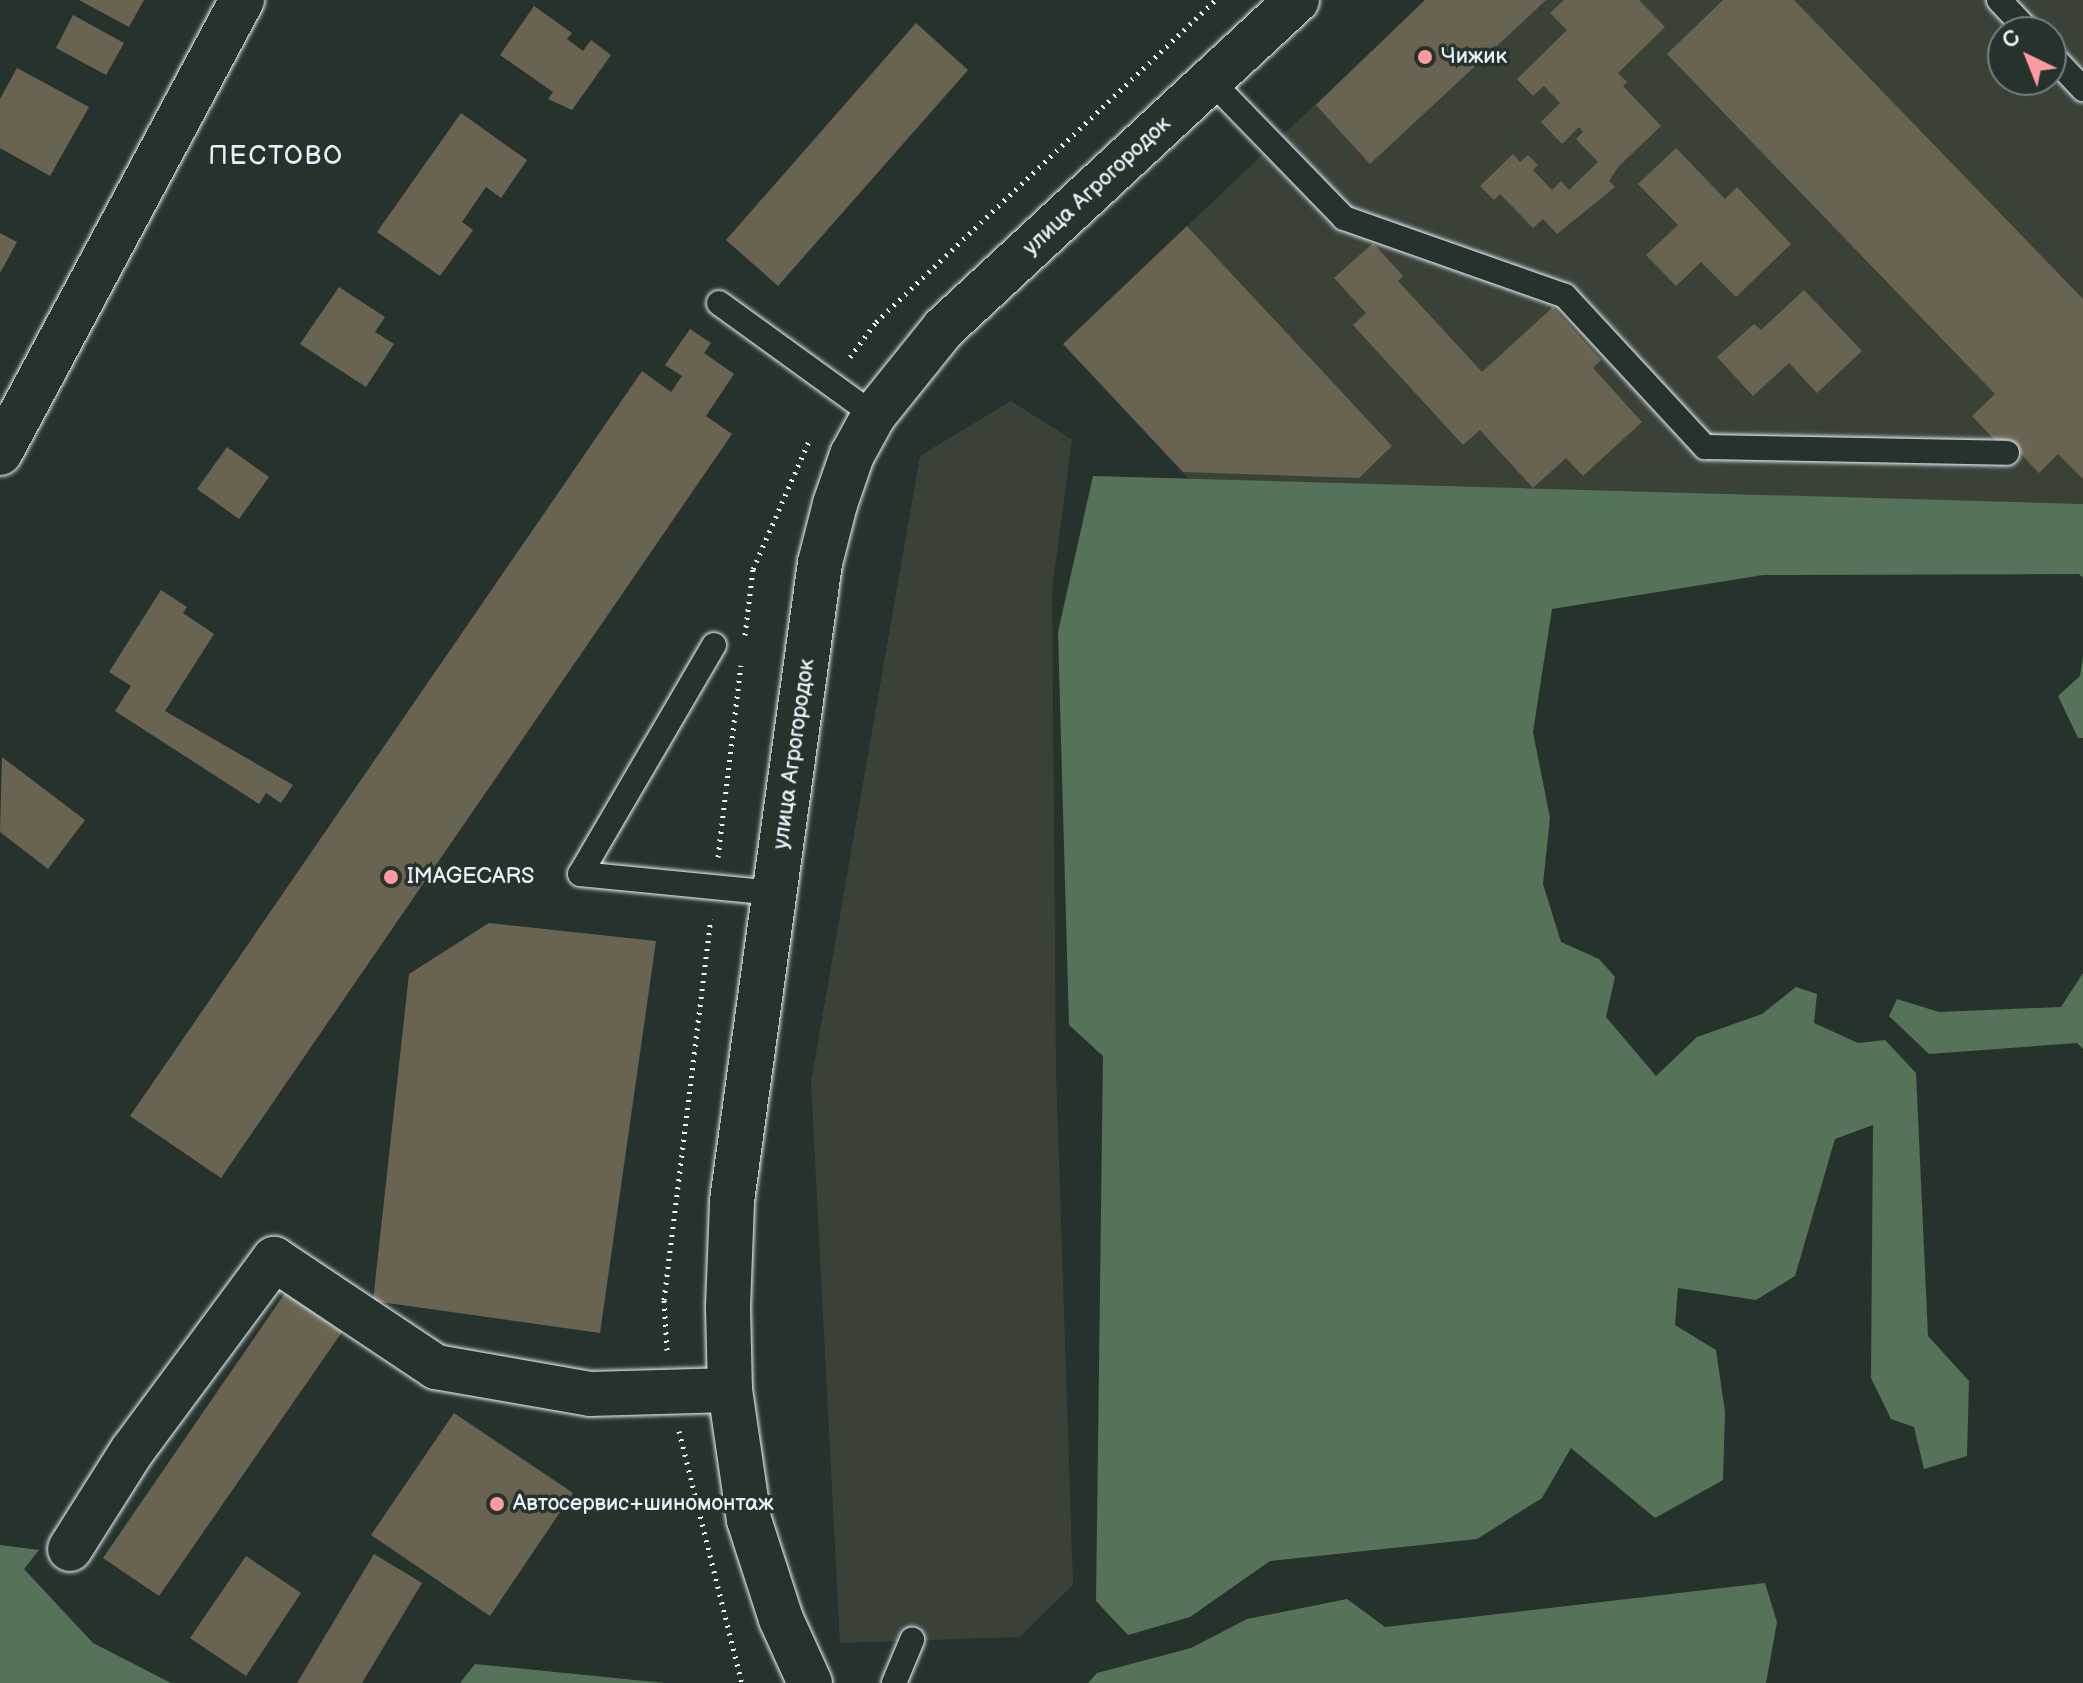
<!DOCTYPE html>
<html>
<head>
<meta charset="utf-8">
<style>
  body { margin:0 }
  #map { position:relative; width:2083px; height:1683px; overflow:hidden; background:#26332d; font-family:"Balsamiq Sans",sans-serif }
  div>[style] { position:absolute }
  .built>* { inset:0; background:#3a4238 }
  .green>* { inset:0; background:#567259 }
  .building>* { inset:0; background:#696452 }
  .path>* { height:5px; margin-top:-2.5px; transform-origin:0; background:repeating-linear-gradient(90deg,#e8f1f8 0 2px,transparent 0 8px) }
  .roads { filter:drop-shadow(0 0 2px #e8f1f8) drop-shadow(0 0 2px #e8f1f8) }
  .service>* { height:24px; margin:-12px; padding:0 12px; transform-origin:12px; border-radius:12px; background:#26332d }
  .minor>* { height:44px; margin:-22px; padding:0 22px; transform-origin:22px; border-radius:22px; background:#26332d }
  .tertiary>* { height:44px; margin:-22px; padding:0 22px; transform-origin:22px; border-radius:22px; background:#26332d }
  .dots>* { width:22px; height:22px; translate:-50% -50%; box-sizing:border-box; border:4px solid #26332d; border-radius:50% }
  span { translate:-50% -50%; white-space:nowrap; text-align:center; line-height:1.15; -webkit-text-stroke:7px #26332d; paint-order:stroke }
  .poi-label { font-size:22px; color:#e8f1f8 }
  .left { translate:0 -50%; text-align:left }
  .street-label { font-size:22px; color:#e8f1f8 }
  .quarter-label { font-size:26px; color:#e8f1f8; letter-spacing:2px }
  .north { position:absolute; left:1987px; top:16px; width:80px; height:80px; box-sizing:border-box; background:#26332d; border:2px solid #747f7e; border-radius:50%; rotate:317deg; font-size:22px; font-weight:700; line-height:32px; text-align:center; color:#e8f1f8 }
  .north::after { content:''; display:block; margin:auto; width:28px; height:36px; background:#ff9aa2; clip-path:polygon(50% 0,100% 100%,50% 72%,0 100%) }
</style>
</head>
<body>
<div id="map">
  <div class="built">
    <div style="clip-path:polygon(evenodd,1425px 0,2083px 0,2083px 504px,1189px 479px,1063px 344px,1425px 0,2003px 32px,2051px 32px,2051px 80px,2003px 80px,2003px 32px)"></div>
    <div style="clip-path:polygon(1011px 401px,1072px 440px,1052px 590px,1056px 1071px,1073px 1585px,1020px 1637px,840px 1643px,811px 1082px,920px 456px)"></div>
  </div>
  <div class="green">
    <div style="clip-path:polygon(1093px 476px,2083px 504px,2083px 578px,2079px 574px,1763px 575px,1552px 609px,1533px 732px,1550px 818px,1543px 884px,1561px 942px,1599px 959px,1615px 977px,1606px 1017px,1656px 1076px,1697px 1037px,1762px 1014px,1796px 987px,1817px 994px,1814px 1023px,1858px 1043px,1885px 1040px,1916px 1073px,1928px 1336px,1969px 1381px,1967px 1456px,1924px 1469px,1914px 1427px,1891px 1419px,1871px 1378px,1873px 1125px,1835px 1139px,1795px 1276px,1756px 1300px,1678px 1288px,1675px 1325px,1716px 1350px,1725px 1412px,1723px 1480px,1655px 1518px,1571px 1448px,1542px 1498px,1477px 1539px,1270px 1561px,1190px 1617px,1128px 1635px,1096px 1601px,1103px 1056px,1069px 1025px,1058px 632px)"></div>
    <div style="clip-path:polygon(2083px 656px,2083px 738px,2078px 738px,2058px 696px,2080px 676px)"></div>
    <div style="clip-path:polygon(2083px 973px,2083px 1049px,2077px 1043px,1929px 1054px,1889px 1016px,1897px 999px,1939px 1012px,2061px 1007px)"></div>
    <div style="clip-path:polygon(0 1545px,39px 1550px,24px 1569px,93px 1643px,171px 1683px,0 1683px)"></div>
    <div style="clip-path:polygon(1765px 1583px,1777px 1622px,1766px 1683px,1088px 1683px,1097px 1673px,1191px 1648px,1247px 1619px,1347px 1599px,1385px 1627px)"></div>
    <div style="clip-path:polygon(475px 1664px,665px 1683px,460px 1683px)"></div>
  </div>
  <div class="building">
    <div style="clip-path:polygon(79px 0,144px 0,129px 27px)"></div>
    <div style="clip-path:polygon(1425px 0,1546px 0,1370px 164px,1316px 105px)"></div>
    <div style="clip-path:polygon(1564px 0,1639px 0,1665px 27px,1618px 73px,1627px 82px,1623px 86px,1661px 126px,1618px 167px,1609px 181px,1615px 187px,1557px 234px,1543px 219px,1533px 228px,1500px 194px,1494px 200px,1480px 186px,1513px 154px,1520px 162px,1528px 155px,1538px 165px,1533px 170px,1552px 190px,1561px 181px,1569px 190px,1598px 162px,1576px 139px,1583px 132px,1579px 127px,1562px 144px,1541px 122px,1560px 103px,1544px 86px,1533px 96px,1517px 79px,1567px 30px,1550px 13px)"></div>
    <div style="clip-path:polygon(1723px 0,1794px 0,2083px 299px,2083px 479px,2058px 454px,2039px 473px,2014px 447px,2007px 453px,1972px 416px,1995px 394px,1667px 54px)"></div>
    <div style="clip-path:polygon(534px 6px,572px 33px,567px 39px,583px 51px,591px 40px,611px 55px,572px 110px,548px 99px,553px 92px,500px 55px)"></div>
    <div style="clip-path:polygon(73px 15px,124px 43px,106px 75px,56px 48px)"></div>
    <div style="clip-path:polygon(916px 23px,968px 70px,778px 286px,726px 240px)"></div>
    <div style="clip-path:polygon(17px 68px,89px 107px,50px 176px,0 148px,0 99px)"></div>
    <div style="clip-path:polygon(461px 113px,527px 160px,501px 198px,486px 187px,462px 222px,473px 230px,440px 276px,377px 232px)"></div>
    <div style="clip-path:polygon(1676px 148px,1725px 199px,1737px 187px,1791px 244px,1736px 297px,1701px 262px,1676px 286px,1646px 255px,1678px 225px,1638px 184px)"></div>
    <div style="clip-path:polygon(1187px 226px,1392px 446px,1359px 478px,1183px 472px,1063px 344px)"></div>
    <div style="clip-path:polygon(0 233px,17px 242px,0 273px)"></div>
    <div style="clip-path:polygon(1373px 243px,1403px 276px,1398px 281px,1482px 372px,1553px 307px,1601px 360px,1593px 368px,1642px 422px,1583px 476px,1566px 458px,1533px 488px,1480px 430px,1463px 445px,1353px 325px,1366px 313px,1334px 278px)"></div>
    <div style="clip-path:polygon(339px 287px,385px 317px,375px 332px,394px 344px,366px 387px,300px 344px)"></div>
    <div style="clip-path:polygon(1804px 290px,1862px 351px,1817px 393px,1789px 363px,1753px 396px,1717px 357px,1754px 324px,1761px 330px)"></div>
    <div style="clip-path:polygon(690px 329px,711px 343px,704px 353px,734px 374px,706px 416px,732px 434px,221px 1178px,130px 1116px,642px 371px,671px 392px,682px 376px,665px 365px)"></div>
    <div style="clip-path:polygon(227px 447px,269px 477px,239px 519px,197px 489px)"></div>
    <div style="clip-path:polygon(161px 590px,187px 607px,183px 613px,214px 634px,165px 711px,293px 785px,281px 803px,266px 793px,259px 804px,115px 711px,131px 686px,109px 672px)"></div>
    <div style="clip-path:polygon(2px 757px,85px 820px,48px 869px,0 832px)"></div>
    <div style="clip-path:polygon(489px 923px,656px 941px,600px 1333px,373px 1301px,409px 974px)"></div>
    <div style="clip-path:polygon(285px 1293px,342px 1332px,159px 1596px,103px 1558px)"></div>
    <div style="clip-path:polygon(454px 1413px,573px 1493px,490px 1616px,371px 1535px)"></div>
    <div style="clip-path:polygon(374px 1554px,422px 1583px,362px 1683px,297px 1683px)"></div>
    <div style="clip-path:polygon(246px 1556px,301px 1593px,246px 1676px,190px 1638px)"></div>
  </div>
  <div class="path">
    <div style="left:850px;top:357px;width:44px;rotate:-53.4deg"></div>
    <div style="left:876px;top:322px;width:468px;rotate:-43.5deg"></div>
    <div style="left:745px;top:635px;width:66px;rotate:-83.1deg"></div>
    <div style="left:753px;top:569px;width:140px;rotate:-66.4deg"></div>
    <div style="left:718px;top:857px;width:193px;rotate:-83.2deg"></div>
    <div style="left:667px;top:1350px;width:50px;rotate:-93.4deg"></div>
    <div style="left:664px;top:1300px;width:384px;rotate:-83deg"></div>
    <div style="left:679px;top:1431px;width:260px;rotate:76deg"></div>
  </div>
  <div class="roads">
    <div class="service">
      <div style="left:1999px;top:0;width:44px;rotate:46.8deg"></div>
      <div style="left:2051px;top:55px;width:47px;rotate:46.7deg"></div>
      <div style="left:1211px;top:81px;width:191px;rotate:45.8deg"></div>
      <div style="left:1344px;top:218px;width:234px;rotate:19.4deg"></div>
      <div style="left:1565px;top:296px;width:206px;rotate:47.2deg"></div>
      <div style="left:1705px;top:447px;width:302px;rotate:1.1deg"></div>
      <div style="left:719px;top:303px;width:191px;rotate:35.9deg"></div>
      <div style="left:714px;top:645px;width:265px;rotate:120.3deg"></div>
      <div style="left:580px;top:874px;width:195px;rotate:5.6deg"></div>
      <div style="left:894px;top:1683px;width:47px;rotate:-67.3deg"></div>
    </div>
    <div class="minor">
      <div style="left:0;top:453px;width:514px;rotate:-61.89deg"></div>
      <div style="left:70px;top:1549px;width:116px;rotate:-57.7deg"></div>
      <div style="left:132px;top:1451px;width:239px;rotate:-53.5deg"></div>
      <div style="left:274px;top:1259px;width:195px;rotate:33.7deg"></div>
      <div style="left:436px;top:1367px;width:156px;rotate:9.9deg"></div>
      <div style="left:590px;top:1394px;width:140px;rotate:-1.6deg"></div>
    </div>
    <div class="tertiary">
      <div style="left:810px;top:1683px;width:70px;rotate:-114.4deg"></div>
      <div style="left:781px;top:1619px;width:104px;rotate:-107.9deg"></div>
      <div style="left:749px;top:1520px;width:131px;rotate:-98.3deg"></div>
      <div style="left:730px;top:1390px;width:83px;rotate:-91.4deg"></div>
      <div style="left:728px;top:1307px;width:106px;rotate:-87.8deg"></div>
      <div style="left:732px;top:1201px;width:644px;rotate:-82.15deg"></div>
      <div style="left:820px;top:563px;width:61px;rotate:-75.7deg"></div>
      <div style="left:835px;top:504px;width:52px;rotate:-70.9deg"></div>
      <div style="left:852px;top:455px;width:46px;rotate:-61.2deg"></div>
      <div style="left:874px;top:415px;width:112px;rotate:-51.2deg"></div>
      <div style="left:944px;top:328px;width:482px;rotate:-42.9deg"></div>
    </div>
  </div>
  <div class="dots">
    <div style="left:1425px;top:57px;background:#ff9aa2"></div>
    <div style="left:391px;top:877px;background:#ff9aa2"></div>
    <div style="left:497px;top:1504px;background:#ff9aa2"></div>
  </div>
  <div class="poi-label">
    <span class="left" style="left:1441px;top:57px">Чижик</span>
    <span class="left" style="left:407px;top:877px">IMAGECARS</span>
    <span class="left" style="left:513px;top:1504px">Автосервис+шиномонтаж</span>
  </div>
  <div class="street-label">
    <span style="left:1097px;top:186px;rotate:-43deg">улица Агрогородок</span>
    <span style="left:794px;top:754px;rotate:-82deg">улица Агрогородок</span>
  </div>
  <div class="quarter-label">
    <span style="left:276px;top:157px">ПЕСТОВО</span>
  </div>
  <div class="north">С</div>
</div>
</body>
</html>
